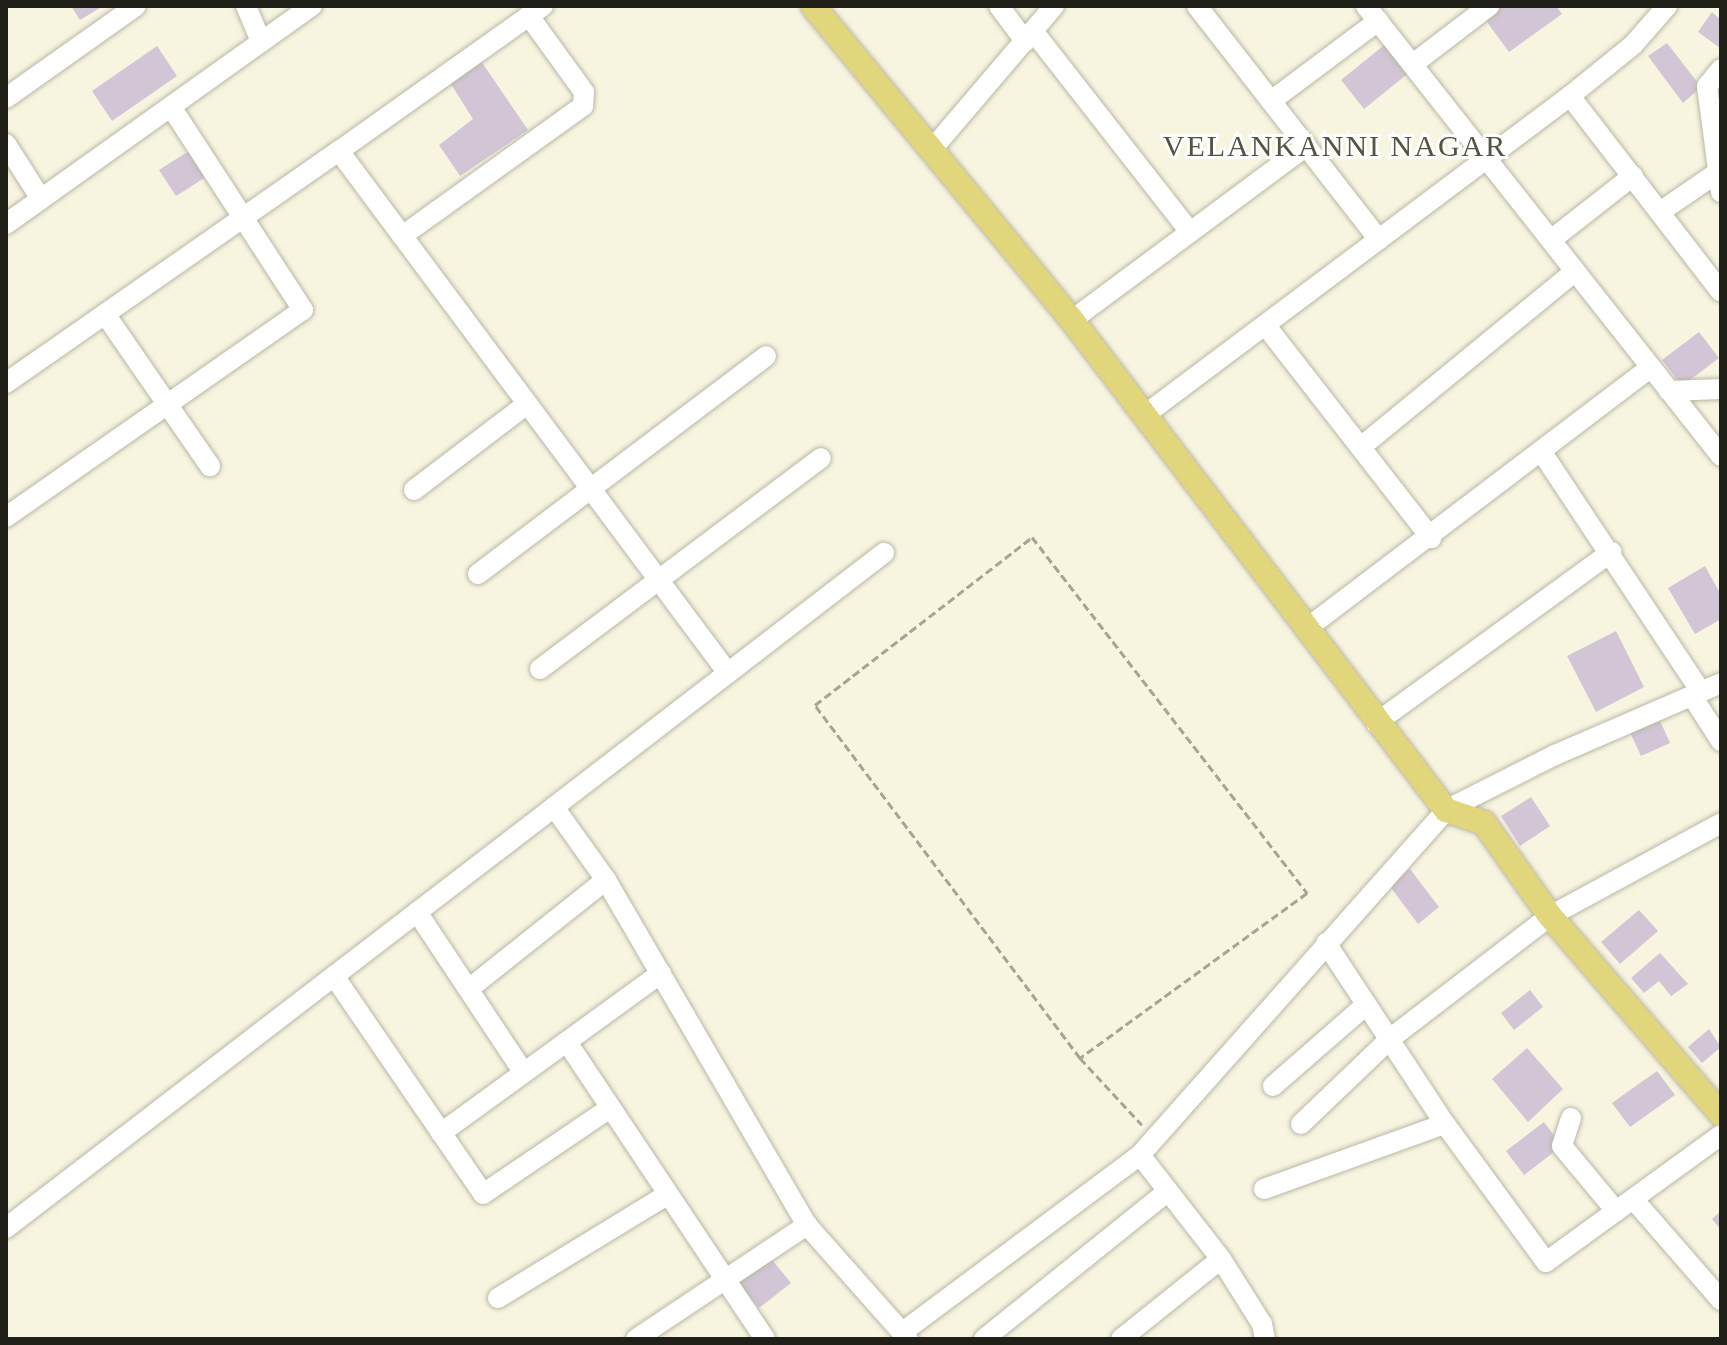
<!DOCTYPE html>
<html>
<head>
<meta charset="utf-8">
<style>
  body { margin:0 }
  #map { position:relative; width:1727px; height:1345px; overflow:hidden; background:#f7f4e0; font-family:Georgia,serif }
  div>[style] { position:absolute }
  .building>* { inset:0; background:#d2c5d6 }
  .path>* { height:3px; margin-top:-1.5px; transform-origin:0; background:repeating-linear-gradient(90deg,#a6a495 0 8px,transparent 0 12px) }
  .roads { filter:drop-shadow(0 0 2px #b9b7a4) drop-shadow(0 0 2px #b9b7a4) }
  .minor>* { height:20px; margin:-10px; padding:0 10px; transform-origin:10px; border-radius:10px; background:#fff }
  .major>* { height:24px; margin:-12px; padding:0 12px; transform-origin:12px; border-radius:12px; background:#e1d67c }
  span { translate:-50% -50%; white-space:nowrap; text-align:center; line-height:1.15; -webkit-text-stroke:6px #fff; paint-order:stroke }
  .neighbourhood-label { font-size:30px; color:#555342; letter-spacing:2px }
  .frame { position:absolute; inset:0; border:8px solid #201f18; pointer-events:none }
</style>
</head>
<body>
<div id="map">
  <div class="building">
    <div style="clip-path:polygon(71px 6px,103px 6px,80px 20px)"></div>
    <div style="clip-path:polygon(1501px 6px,1556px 6px,1562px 14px,1509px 52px,1484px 18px)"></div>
    <div style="clip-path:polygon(1712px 12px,1721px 20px,1720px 48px,1698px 32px)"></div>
    <div style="clip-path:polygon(1388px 42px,1411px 71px,1364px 109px,1341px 80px)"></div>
    <div style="clip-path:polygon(1667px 43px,1701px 87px,1683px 103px,1648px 56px)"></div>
    <div style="clip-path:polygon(157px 46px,177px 76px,112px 121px,92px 91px)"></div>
    <div style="clip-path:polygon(481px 61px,528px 130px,460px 176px,439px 145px,473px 119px,449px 81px)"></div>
    <div style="clip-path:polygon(192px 149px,209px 175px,176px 196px,159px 170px)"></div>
    <div style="clip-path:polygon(1699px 332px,1719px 358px,1682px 386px,1662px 360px)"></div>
    <div style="clip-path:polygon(1705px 566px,1721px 595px,1721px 619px,1695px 634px,1668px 588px)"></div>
    <div style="clip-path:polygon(1616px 631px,1644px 687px,1596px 712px,1567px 656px)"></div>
    <div style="clip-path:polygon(1656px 712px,1670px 743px,1641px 756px,1627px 726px)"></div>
    <div style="clip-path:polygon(1531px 797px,1550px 826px,1520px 846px,1501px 816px)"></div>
    <div style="clip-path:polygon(1410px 869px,1439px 907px,1418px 924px,1389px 885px)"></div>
    <div style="clip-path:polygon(1639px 910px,1658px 931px,1620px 964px,1601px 942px)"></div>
    <div style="clip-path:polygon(1660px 953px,1688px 984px,1671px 996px,1659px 981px,1644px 993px,1631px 978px)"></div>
    <div style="clip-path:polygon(1530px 990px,1543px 1007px,1514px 1030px,1501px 1013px)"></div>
    <div style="clip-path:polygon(1709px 1029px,1721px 1047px,1702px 1063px,1688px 1047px)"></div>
    <div style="clip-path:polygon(1527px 1048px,1563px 1089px,1528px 1122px,1492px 1079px)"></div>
    <div style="clip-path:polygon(1657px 1071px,1675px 1095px,1630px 1127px,1612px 1103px)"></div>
    <div style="clip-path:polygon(1544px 1122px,1562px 1146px,1524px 1175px,1506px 1151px)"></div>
    <div style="clip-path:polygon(1721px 1211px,1721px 1230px,1712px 1219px)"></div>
    <div style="clip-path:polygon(769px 1256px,791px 1283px,759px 1308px,738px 1282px)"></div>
  </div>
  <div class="path">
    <div style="left:1080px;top:1058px;width:441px;rotate:-126.9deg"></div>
    <div style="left:815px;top:705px;width:274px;rotate:-37.7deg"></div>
    <div style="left:1032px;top:537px;width:450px;rotate:52.3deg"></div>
    <div style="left:1307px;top:893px;width:281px;rotate:144deg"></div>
    <div style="left:1080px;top:1058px;width:91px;rotate:47.2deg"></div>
  </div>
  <div class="roads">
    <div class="minor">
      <div style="left:246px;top:6px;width:39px;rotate:67deg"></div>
      <div style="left:543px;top:6px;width:250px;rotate:144.6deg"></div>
      <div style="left:339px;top:151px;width:651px;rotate:53.31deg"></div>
      <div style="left:728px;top:673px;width:220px;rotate:142.4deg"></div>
      <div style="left:554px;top:807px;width:90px;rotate:54.5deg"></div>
      <div style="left:606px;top:880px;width:399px;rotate:59.8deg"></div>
      <div style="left:807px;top:1225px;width:152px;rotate:48.5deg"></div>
      <div style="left:999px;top:6px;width:44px;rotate:53.4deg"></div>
      <div style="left:1197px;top:6px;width:296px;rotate:52.1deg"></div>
      <div style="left:1366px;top:6px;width:573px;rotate:51.73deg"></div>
      <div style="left:1033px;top:31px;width:255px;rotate:52deg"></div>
      <div style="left:1413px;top:64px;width:96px;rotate:-37.3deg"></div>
      <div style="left:1721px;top:69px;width:22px;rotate:129deg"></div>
      <div style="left:1707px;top:86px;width:107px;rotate:82.5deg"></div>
      <div style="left:1570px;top:96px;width:247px;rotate:52.4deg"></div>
      <div style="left:6px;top:98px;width:159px;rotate:-35.3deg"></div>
      <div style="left:1271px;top:101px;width:134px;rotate:-36.8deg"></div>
      <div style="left:6px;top:144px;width:65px;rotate:57.5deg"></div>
      <div style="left:934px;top:147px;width:185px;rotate:-49.6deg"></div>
      <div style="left:1660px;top:212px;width:74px;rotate:-34.5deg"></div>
      <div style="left:6px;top:224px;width:376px;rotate:-35.5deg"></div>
      <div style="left:402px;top:236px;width:223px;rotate:-35.7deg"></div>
      <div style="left:583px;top:106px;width:14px;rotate:-86deg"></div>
      <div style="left:584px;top:92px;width:94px;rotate:-125.9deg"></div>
      <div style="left:1551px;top:240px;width:104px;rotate:-38deg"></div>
      <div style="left:105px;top:314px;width:185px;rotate:55.4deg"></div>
      <div style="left:1072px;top:320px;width:292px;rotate:-36.6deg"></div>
      <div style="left:1266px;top:326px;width:269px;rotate:52.1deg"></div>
      <div style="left:6px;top:383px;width:406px;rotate:-34.9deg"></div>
      <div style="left:1669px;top:391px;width:52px;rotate:-2.2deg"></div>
      <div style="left:1146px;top:414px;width:530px;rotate:-36.87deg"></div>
      <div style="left:1570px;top:96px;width:81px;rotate:-39deg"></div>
      <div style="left:1633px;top:45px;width:52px;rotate:-48.9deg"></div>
      <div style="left:1361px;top:447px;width:277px;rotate:-39.4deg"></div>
      <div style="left:1541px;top:451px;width:289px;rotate:56.4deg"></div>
      <div style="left:414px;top:490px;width:142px;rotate:-37.3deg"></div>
      <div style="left:6px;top:517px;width:362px;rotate:-34.9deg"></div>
      <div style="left:303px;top:310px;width:242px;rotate:-123deg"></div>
      <div style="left:478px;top:574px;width:361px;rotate:-37.1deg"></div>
      <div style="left:1306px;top:629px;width:433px;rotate:-37.2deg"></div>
      <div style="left:540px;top:669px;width:351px;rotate:-36.9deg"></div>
      <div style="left:728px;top:673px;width:197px;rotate:-37.6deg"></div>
      <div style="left:1692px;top:696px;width:54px;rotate:57.2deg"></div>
      <div style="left:1376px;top:723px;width:291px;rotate:-36deg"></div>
      <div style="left:417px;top:912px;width:193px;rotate:56.4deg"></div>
      <div style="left:1326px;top:943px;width:217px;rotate:56.7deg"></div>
      <div style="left:1445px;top:1124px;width:171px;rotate:53.8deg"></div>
      <div style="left:1546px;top:1262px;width:216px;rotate:-36deg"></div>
      <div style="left:334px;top:976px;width:264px;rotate:55.6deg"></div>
      <div style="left:483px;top:1194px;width:153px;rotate:-34.1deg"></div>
      <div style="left:470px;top:988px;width:174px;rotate:-38.5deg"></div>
      <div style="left:567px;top:1042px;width:357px;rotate:56.3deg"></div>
      <div style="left:1273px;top:1086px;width:123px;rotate:-41.1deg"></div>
      <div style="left:1571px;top:1118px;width:29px;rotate:108deg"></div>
      <div style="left:1562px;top:1146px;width:85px;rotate:50.3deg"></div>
      <div style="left:1301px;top:1124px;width:124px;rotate:-43.7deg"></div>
      <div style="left:1391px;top:1038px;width:200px;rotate:-37.5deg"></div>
      <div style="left:1550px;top:916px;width:195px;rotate:-28.5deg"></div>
      <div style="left:441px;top:1133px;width:272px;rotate:-36deg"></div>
      <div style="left:1140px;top:1155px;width:132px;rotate:52.1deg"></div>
      <div style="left:1221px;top:1259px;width:77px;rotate:57.8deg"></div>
      <div style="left:1262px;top:1324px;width:15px;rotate:79deg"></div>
      <div style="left:1264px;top:1189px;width:192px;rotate:-19.8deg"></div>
      <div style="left:1634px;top:1200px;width:133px;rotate:49deg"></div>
      <div style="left:6px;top:1228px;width:691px;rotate:-37.53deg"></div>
      <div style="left:498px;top:1298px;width:198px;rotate:-31.4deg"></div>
      <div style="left:904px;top:1331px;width:294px;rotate:-36.7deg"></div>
      <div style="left:1140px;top:1155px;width:461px;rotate:-48.4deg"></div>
      <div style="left:1446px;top:810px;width:122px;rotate:-26.8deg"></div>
      <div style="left:1555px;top:755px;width:181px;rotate:-23.4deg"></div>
      <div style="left:636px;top:1339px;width:206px;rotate:-33.7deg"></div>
      <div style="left:984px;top:1339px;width:236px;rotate:-38.8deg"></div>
      <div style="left:1121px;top:1339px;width:128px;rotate:-38.7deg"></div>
    </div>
    <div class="major">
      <div style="left:813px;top:6px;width:407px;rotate:50.5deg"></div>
      <div style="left:1072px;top:320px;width:616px;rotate:52.65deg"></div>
      <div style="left:1446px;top:810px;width:40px;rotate:18.9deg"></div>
      <div style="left:1484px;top:823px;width:114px;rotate:54.6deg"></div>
      <div style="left:1550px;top:916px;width:262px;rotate:49.2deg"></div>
    </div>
  </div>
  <div class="neighbourhood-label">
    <span style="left:1335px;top:146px">VELANKANNI NAGAR</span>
  </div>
  <div class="frame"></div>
</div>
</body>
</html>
